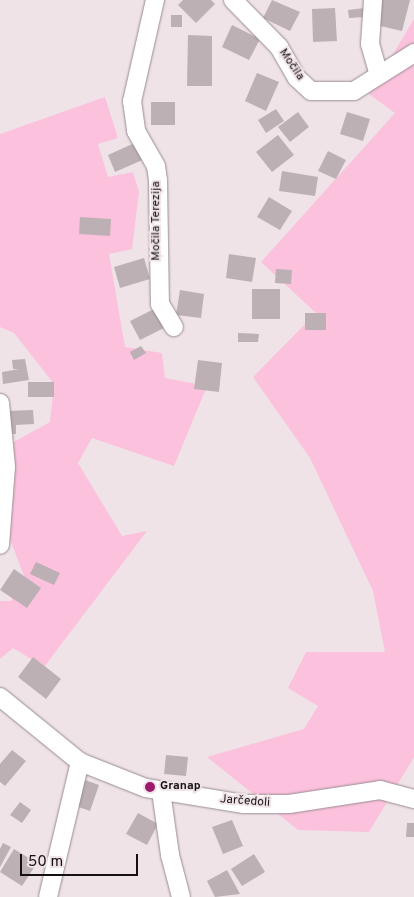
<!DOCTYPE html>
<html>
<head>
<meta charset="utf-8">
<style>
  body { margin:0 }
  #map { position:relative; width:414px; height:897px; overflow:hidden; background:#efe3e8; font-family:Overpass,sans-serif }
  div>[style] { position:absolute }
  .green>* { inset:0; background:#fbc1dd }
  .building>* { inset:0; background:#bcb0b5 }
  .roads { filter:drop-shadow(0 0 1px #988c92) drop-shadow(0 0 1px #988c92) }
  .minor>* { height:18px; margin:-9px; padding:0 9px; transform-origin:9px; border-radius:9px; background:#fff }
  .dots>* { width:14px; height:14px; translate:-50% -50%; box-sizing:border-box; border:2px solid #efe3e8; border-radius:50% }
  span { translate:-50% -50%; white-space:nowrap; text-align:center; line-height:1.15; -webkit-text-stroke:4px #efe3e8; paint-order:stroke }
  .street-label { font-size:12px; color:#151113 }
  .poi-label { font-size:12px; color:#151113; font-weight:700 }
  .left { translate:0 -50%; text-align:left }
  .scale { position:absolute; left:20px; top:854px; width:118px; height:22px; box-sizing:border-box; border:2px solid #151113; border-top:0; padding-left:6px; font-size:15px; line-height:18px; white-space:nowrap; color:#151113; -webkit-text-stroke:4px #efe3e8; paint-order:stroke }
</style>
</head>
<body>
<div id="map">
  <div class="green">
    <div style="clip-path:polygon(414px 19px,414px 757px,369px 832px,298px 830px,207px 757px,304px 729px,318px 706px,288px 688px,306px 652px,385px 652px,373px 591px,310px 458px,253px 377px,316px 313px,261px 262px,395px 113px,369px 94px)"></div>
    <div style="clip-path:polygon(105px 97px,118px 138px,98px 144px,108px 177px,133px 172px,139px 192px,132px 249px,109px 254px,125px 347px,162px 353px,165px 378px,207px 386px,174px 466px,92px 438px,78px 463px,122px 536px,147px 531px,44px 667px,13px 648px,0 659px,0 601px,11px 601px,24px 576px,8px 534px,10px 444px,50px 422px,54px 384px,14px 333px,0 327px,0 134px)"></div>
  </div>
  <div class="building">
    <div style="clip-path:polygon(183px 0,211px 0,215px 4px,196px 23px,178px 5px)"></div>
    <div style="clip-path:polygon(272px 0,300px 12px,290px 31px,263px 18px)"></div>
    <div style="clip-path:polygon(382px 0,410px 0,402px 31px,376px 25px)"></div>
    <div style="clip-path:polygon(335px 8px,337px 41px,313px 42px,312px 9px)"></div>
    <div style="clip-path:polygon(365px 8px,365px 17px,349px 18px,348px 10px)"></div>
    <div style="clip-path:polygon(171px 15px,182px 15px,182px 27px,171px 27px)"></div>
    <div style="clip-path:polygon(232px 25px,260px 39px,249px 60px,222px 47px)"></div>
    <div style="clip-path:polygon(188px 35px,212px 36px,212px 86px,187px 86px)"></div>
    <div style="clip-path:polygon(257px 73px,279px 82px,266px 111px,245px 101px)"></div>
    <div style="clip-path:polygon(151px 102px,175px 102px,175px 125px,151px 125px)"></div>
    <div style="clip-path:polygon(276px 109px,284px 121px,266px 133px,258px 120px)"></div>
    <div style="clip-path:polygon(298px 112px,309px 127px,290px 142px,278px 127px)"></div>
    <div style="clip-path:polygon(347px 112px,370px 119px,363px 141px,340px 134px)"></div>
    <div style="clip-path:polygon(278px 135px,294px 155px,272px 172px,256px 152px)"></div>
    <div style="clip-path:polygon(139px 141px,147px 158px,115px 172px,108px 155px)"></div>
    <div style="clip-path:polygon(328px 151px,346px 160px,336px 179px,318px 171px)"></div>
    <div style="clip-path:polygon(282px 171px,318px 177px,315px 196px,279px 191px)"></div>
    <div style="clip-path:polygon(269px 197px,292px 211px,280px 230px,257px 217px)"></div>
    <div style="clip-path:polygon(80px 217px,111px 219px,110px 236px,79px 234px)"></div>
    <div style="clip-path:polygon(229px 254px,256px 258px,252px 282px,226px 278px)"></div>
    <div style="clip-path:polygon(144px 258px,150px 279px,120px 288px,114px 267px)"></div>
    <div style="clip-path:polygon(276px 269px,292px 270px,291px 284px,275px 283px)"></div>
    <div style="clip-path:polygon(252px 289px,280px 289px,280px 319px,252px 319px)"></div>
    <div style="clip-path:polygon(180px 290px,204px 294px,201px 318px,176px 315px)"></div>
    <div style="clip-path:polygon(154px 309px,164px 328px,140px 340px,130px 321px)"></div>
    <div style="clip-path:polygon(305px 313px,326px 313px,326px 330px,305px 330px)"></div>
    <div style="clip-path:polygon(238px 333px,259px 334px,258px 342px,238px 342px)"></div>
    <div style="clip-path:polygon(141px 346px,146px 353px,134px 360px,130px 352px)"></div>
    <div style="clip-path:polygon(25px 359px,29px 380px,3px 384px,2px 372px,19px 369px,13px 369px,12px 360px)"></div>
    <div style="clip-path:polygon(198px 360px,222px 363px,219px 392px,194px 389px)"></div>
    <div style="clip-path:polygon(28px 382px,54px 382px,54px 397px,28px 397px)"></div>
    <div style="clip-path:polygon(33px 410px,34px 424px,16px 425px,16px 434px,8px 434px,7px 411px)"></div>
    <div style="clip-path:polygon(36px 562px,60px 573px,54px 585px,30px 574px)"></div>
    <div style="clip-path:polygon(14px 569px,41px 588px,27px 608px,0 590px)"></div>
    <div style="clip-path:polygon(33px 657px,61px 679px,46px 699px,18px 677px)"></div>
    <div style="clip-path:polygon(12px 750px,26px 761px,5px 786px,0 782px,0 764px)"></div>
    <div style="clip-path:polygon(166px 755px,188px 757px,186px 776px,164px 774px)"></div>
    <div style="clip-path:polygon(85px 780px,99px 785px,90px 811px,76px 806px)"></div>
    <div style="clip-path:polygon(20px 802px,31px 810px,22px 823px,10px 815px)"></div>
    <div style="clip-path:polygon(138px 813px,158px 824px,147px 845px,126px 834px)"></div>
    <div style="clip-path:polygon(232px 820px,243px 846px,223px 854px,212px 827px)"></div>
    <div style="clip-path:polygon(407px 823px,414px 823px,414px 837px,406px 837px)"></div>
    <div style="clip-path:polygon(3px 843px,11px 847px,0 867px,0 849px)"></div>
    <div style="clip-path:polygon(14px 849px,37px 863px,22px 886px,0 872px)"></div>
    <div style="clip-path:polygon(254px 854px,265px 872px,242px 886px,231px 869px)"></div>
    <div style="clip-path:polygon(227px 870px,240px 894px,215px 897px,207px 881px)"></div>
  </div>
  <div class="roads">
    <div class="minor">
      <div style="left:155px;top:0;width:104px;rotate:102.8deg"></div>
      <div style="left:132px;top:101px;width:30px;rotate:82deg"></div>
      <div style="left:136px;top:131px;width:40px;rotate:60.3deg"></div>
      <div style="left:156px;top:166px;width:14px;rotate:82deg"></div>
      <div style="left:158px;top:180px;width:124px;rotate:89.1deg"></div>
      <div style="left:160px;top:304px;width:27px;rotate:59deg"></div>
      <div style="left:233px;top:0;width:66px;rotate:45.6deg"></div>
      <div style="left:279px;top:47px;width:36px;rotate:60deg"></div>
      <div style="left:297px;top:78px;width:19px;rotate:43deg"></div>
      <div style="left:311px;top:91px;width:43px"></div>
      <div style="left:354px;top:91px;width:71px;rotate:-32.3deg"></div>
      <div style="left:373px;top:0;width:44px;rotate:93.9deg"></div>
      <div style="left:370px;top:44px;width:32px;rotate:74deg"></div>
      <div style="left:0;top:403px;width:64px;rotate:84.6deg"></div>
      <div style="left:6px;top:467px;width:78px;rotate:94.4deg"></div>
      <div style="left:0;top:697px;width:103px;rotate:39.1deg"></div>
      <div style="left:80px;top:762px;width:71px;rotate:21.5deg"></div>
      <div style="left:146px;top:788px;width:99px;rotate:9.3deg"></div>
      <div style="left:244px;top:804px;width:45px"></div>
      <div style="left:289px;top:804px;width:92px;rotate:-8.7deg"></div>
      <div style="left:380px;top:790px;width:35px;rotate:15deg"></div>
      <div style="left:161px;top:791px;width:65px;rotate:82deg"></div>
      <div style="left:170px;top:855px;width:43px;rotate:75.3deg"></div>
      <div style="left:48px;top:897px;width:139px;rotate:-76.7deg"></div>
    </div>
  </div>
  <div class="dots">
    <div style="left:150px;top:787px;background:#9c196c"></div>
  </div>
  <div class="street-label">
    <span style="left:291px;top:65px;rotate:56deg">Močila</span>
    <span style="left:157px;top:221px;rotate:-90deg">Močila Terezija</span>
    <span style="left:245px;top:802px;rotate:4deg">Jarčedoli</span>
  </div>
  <div class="poi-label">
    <span class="left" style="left:160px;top:787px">Granap</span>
  </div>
  <div class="scale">50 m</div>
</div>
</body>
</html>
